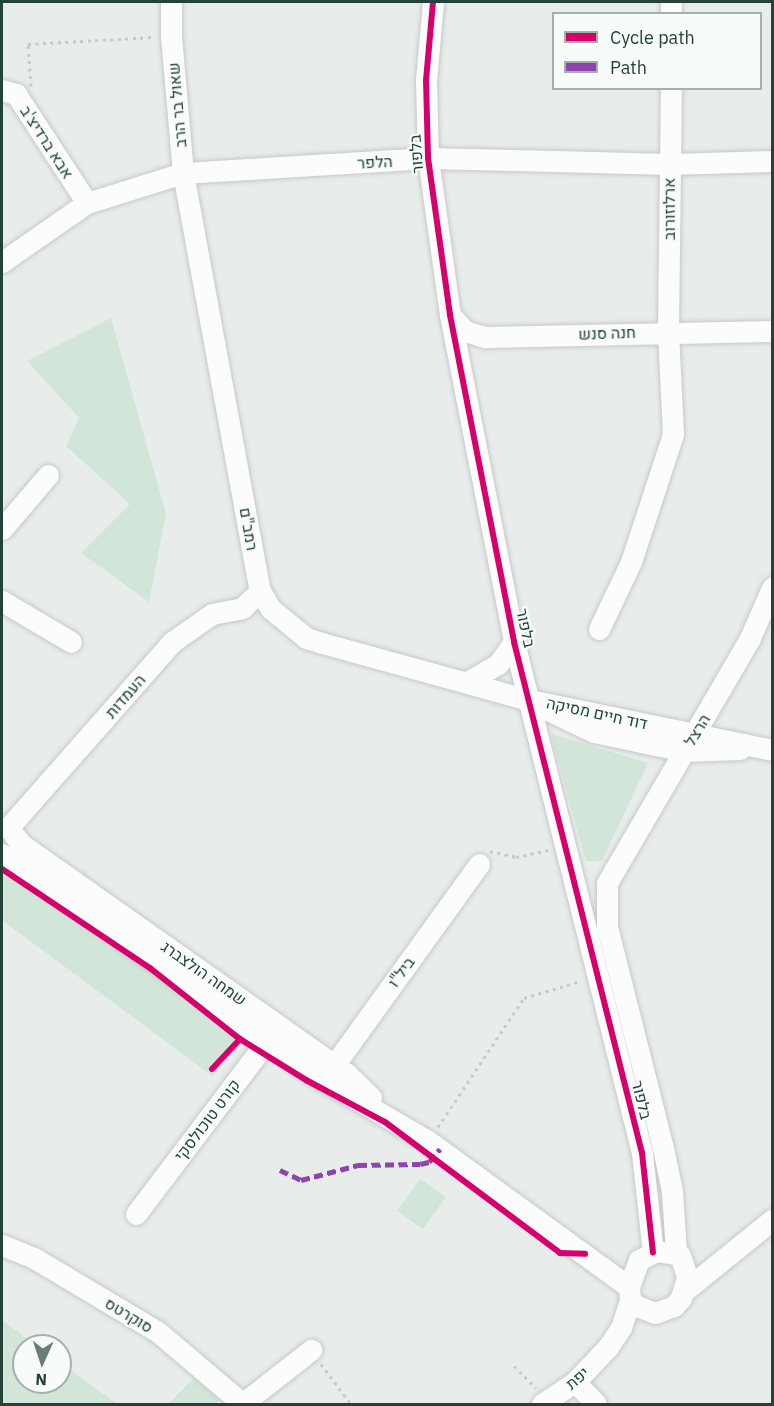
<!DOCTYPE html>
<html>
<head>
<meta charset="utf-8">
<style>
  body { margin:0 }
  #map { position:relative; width:774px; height:1406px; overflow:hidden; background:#e8edeb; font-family:"IBM Plex Sans",Heebo,sans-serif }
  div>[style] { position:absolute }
  .green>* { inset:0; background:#d1e6d8 }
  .path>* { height:3px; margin-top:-1.5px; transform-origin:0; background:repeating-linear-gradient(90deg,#c3ccca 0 3px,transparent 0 7.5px) }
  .roads { filter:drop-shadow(0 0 2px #c5cac8) drop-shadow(0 0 2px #c5cac8) }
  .minor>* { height:21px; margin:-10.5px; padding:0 10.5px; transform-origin:10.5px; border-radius:10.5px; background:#fcfcfc }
  .quiet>* { height:4.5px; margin-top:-2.25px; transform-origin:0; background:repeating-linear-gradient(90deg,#8e44ad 0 9px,transparent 0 13.5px) }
  .cycleway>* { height:6px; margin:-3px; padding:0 3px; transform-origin:3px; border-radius:3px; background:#d6006c }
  span { translate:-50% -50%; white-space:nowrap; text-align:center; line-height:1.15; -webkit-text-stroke:4.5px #f7fbf9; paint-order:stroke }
  .street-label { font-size:16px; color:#24423a }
  .frame { position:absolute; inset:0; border:3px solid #24423a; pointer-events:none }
  .legend { position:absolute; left:552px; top:12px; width:210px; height:78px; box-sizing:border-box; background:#f7fbf9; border:2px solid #a3b1ad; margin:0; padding:8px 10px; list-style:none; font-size:18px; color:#24423a }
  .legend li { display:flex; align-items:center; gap:12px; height:30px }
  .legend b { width:30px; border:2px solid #a3b1ad }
  .north { position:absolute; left:12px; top:1334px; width:60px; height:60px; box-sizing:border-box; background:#f7fbf9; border:2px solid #a3b1ad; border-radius:50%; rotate:183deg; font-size:16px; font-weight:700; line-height:24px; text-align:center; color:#24423a }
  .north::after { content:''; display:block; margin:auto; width:21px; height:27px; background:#697e78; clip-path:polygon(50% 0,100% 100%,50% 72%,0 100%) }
</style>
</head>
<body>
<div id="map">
  <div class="green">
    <div style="clip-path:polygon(111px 318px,166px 514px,149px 602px,81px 553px,130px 504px,66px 446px,79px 418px,27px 361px)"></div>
    <div style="clip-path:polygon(551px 734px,648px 763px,602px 861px,586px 861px)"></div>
    <div style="clip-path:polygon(2px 857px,249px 1036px,212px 1076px,2px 920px)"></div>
    <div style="clip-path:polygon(420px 1179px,446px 1197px,423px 1229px,397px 1211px)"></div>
    <div style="clip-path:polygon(2px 1320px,37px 1346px,24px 1346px,24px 1382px,60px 1382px,60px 1362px,117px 1404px,2px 1404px)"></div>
    <div style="clip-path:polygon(194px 1378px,220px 1400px,215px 1404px,168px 1404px)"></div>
  </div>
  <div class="path">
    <div style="left:31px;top:86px;width:42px;rotate:-94.1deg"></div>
    <div style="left:28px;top:44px;width:126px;rotate:-3.2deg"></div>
    <div style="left:490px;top:851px;width:27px;rotate:13deg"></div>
    <div style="left:516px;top:857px;width:33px;rotate:-12deg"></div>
    <div style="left:212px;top:1069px;width:37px;rotate:-47deg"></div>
    <div style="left:438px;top:1127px;width:155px;rotate:-56.3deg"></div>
    <div style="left:524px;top:998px;width:59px;rotate:-16.6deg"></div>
    <div style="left:321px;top:1364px;width:50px;rotate:53.1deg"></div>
    <div style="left:514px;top:1366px;width:31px;rotate:45deg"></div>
  </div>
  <div class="roads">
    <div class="minor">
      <div style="left:171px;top:2px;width:34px;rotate:90deg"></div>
      <div style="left:171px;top:36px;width:138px;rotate:85deg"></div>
      <div style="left:183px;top:173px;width:425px;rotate:79.6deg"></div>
      <div style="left:260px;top:591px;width:21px;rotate:59deg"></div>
      <div style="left:271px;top:609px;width:45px;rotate:39.6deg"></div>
      <div style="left:306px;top:638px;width:17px;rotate:17deg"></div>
      <div style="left:322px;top:643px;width:215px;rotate:15.4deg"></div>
      <div style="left:529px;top:700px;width:248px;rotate:11.6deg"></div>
      <div style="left:433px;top:2px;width:78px;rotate:95.1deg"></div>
      <div style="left:426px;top:80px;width:78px;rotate:88.5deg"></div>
      <div style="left:428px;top:158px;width:159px;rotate:82deg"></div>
      <div style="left:450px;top:315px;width:333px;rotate:78.9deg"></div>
      <div style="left:514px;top:642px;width:527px;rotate:75.94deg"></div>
      <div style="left:642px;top:1153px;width:100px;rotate:83.7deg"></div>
      <div style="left:671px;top:2px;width:12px;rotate:90deg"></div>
      <div style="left:2px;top:90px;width:15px;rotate:16deg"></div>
      <div style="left:16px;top:94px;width:130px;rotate:56.9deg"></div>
      <div style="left:2px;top:262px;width:103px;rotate:-34.8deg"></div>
      <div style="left:87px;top:203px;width:101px;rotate:-17.4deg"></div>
      <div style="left:183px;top:173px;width:245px;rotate:-3.5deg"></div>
      <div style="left:428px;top:158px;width:241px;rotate:1.4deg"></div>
      <div style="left:669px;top:164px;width:103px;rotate:-1.7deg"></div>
      <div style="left:450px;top:315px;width:22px;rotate:47deg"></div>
      <div style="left:465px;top:331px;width:21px;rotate:17deg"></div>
      <div style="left:485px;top:337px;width:287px;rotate:-1.2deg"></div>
      <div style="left:2px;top:529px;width:71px;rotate:-49.6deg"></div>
      <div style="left:2px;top:601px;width:80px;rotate:30.7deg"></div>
      <div style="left:599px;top:629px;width:74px;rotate:-64.5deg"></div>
      <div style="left:631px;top:562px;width:135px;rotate:-71.8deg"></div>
      <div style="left:673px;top:434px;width:104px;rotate:-92.8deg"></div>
      <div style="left:668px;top:330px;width:242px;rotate:-89.3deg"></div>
      <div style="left:467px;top:682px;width:36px;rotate:-30deg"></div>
      <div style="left:498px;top:664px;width:27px;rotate:-54deg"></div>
      <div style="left:548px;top:710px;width:51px;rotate:25.6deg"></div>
      <div style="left:594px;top:732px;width:92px;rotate:11.9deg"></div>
      <div style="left:684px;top:751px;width:56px;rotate:-2deg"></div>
      <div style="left:8px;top:828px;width:248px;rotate:-48.6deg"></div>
      <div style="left:172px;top:642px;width:49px;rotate:-35deg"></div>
      <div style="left:212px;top:614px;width:31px;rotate:-11deg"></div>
      <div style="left:242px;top:608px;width:25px;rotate:-43deg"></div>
      <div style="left:14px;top:835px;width:11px;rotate:52deg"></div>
      <div style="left:21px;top:844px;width:400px;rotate:35.2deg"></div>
      <div style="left:348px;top:1075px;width:32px;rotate:44deg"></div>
      <div style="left:2px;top:854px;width:379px;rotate:35.3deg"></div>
      <div style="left:311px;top:1073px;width:135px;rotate:30.2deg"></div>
      <div style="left:428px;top:1141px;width:248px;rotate:36deg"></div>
      <div style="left:327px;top:1075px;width:260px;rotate:-54.2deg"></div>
      <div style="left:136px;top:1214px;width:227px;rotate:-52.9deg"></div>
      <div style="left:2px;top:1245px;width:35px;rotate:22deg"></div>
      <div style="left:34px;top:1258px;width:144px;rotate:30.8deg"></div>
      <div style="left:158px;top:1332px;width:111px;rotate:40.3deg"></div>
      <div style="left:657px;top:1251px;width:23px;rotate:10deg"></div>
      <div style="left:680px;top:1255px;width:23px;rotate:72deg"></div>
      <div style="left:687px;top:1277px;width:22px;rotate:106deg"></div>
      <div style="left:681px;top:1298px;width:11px;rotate:131deg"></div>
      <div style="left:674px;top:1306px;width:20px;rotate:160deg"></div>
      <div style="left:655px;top:1313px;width:19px;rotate:-159deg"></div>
      <div style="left:637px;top:1306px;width:9px;rotate:-139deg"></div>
      <div style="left:630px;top:1300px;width:13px;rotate:-94deg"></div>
      <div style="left:629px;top:1287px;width:29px;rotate:-70deg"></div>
      <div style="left:639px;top:1260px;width:20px;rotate:-27deg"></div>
      <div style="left:676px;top:1252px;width:61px;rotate:-93.8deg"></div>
      <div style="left:672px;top:1191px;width:44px;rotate:-101.8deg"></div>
      <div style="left:663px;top:1148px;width:229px;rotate:-104.2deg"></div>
      <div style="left:607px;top:926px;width:43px;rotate:-90deg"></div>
      <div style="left:607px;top:883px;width:284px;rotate:-59.7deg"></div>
      <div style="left:750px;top:638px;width:55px;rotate:-66.3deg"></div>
      <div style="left:684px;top:1291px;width:113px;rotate:-38.9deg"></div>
      <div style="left:575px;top:1382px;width:30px;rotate:46deg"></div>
      <div style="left:242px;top:1404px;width:88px;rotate:-38deg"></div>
      <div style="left:542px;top:1404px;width:40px;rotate:-34deg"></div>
      <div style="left:575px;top:1382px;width:48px;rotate:-46.7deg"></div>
      <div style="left:608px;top:1347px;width:23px;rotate:-56deg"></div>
      <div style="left:621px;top:1328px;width:29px;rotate:-72deg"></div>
    </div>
  </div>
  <div class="quiet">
    <div style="left:280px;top:1170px;width:23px;rotate:25deg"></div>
    <div style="left:301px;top:1180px;width:59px;rotate:-14.7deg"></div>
    <div style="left:358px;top:1165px;width:62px;rotate:-0.9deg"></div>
    <div style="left:420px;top:1164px;width:9px;rotate:-13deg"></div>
    <div style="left:429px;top:1162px;width:17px;rotate:-50deg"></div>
  </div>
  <div class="cycleway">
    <div style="left:433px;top:2px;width:78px;rotate:95.1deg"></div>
    <div style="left:426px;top:80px;width:78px;rotate:88.5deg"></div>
    <div style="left:428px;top:158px;width:159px;rotate:82deg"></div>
    <div style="left:450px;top:315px;width:333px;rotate:78.9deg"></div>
    <div style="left:514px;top:642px;width:527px;rotate:75.94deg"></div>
    <div style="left:642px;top:1153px;width:100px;rotate:83.7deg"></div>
    <div style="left:2px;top:869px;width:178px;rotate:33.8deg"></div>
    <div style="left:150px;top:968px;width:115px;rotate:38.3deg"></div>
    <div style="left:240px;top:1039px;width:41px;rotate:133deg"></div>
    <div style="left:240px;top:1039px;width:78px;rotate:31.8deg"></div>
    <div style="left:306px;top:1080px;width:89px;rotate:28deg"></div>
    <div style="left:385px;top:1122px;width:219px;rotate:36.8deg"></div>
    <div style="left:560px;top:1253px;width:25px;rotate:2deg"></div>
  </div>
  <div class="street-label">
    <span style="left:177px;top:105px;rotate:-95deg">שאול בר הרב</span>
    <span style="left:47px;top:142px;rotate:57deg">אבא ברדיצ'ב</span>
    <span style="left:416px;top:154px;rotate:-94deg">בלפור</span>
    <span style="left:375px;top:162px;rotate:-3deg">הלפר</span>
    <span style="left:669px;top:209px;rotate:-90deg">ארלוזורוב</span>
    <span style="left:607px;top:333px;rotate:-2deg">חנה סנש</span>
    <span style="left:249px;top:529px;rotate:80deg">רמב"ם</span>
    <span style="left:526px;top:628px;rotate:78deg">בלפור</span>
    <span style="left:125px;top:696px;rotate:-49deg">העמדות</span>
    <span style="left:597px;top:713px;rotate:12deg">דוד חיים מסיקה</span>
    <span style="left:697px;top:730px;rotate:-59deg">הרצל</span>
    <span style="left:401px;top:972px;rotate:-54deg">ביל"ו</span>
    <span style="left:204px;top:973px;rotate:35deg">שמחה הולצברג</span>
    <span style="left:642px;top:1100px;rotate:76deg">בלפור</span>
    <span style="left:207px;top:1120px;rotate:-53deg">קורט טוכולסקי</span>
    <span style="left:129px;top:1315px;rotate:31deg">סוקרטס</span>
    <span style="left:577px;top:1378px;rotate:-41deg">יפת</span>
  </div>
  <div class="frame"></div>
  <ul class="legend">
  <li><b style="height:8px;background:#d6006c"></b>Cycle path</li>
  <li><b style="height:8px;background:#8e44ad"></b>Path</li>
  </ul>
  <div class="north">N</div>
</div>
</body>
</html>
